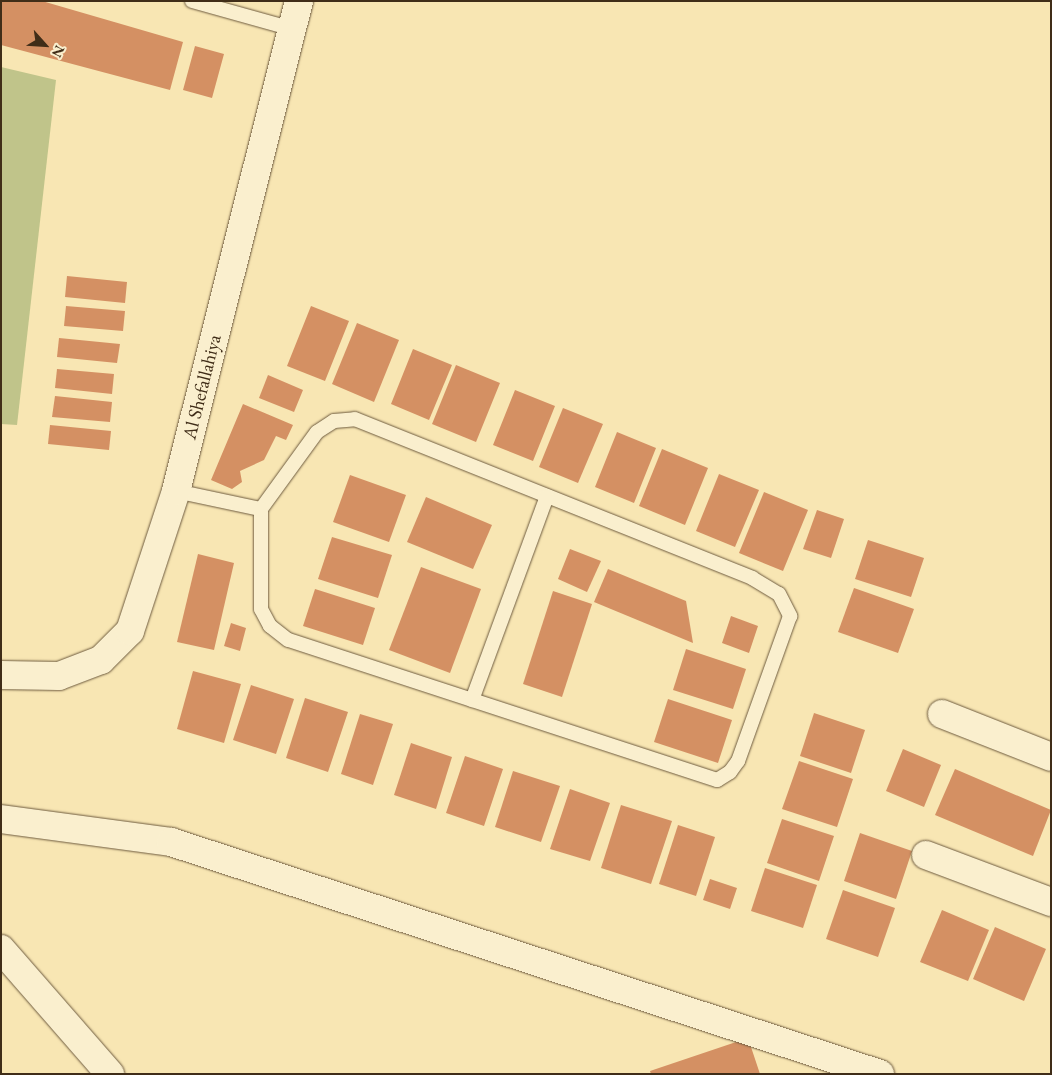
<!DOCTYPE html>
<html>
<head>
<meta charset="utf-8">
<style>
  body { margin:0 }
  #map { position:relative; width:1052px; height:1075px; overflow:hidden; background:#f8e6b3; font-family:"EB Garamond",serif }
  div>[style] { position:absolute }
  .green>* { inset:0; background:#c0c48a }
  .building>* { inset:0; background:#d49063 }
  .roads { filter:drop-shadow(0 0 1px #6e5b3f) drop-shadow(0 0 1px #6e5b3f) }
  .service>* { height:14px; margin:-7px; padding:0 7px; transform-origin:7px; border-radius:7px; background:#faefce }
  .minor>* { height:28px; margin:-14px; padding:0 14px; transform-origin:14px; border-radius:14px; background:#faefce }
  span { translate:-50% -50%; white-space:nowrap; text-align:center; line-height:1.15; -webkit-text-stroke:5px #faefce; paint-order:stroke }
  .street-label { font-size:19px; color:#402d18 }
  .frame { position:absolute; inset:0; border:2px solid #402d18; pointer-events:none }
  .north { position:absolute; left:20px; top:20px; width:50px; height:50px; -webkit-text-stroke:4px #faefce; paint-order:stroke; rotate:116deg; font-size:14px; font-weight:700; line-height:20px; text-align:center; color:#402d18 }
  .north::after { content:''; display:block; margin:auto; width:18px; height:22px; background:#402d18; clip-path:polygon(50% 0,100% 100%,50% 72%,0 100%) }
</style>
</head>
<body>
<div id="map">
  <div class="green">
    <div style="clip-path:polygon(1px 67px,56px 80px,17px 425px,1px 424px)"></div>
  </div>
  <div class="building">
    <div style="clip-path:polygon(1px 1px,42px 1px,183px 42px,170px 90px,1px 45px)"></div>
    <div style="clip-path:polygon(195px 46px,224px 54px,212px 98px,183px 90px)"></div>
    <div style="clip-path:polygon(67px 276px,127px 282px,125px 303px,65px 297px)"></div>
    <div style="clip-path:polygon(66px 306px,125px 311px,123px 331px,64px 326px)"></div>
    <div style="clip-path:polygon(311px 306px,349px 321px,325px 381px,287px 366px)"></div>
    <div style="clip-path:polygon(357px 323px,399px 340px,374px 402px,332px 384px)"></div>
    <div style="clip-path:polygon(59px 338px,120px 344px,117px 363px,57px 357px)"></div>
    <div style="clip-path:polygon(413px 349px,452px 365px,429px 420px,391px 404px)"></div>
    <div style="clip-path:polygon(456px 365px,500px 383px,476px 442px,432px 424px)"></div>
    <div style="clip-path:polygon(57px 369px,114px 374px,112px 394px,55px 388px)"></div>
    <div style="clip-path:polygon(268px 375px,303px 390px,294px 412px,259px 398px)"></div>
    <div style="clip-path:polygon(515px 390px,555px 406px,533px 461px,493px 445px)"></div>
    <div style="clip-path:polygon(55px 396px,112px 402px,110px 422px,52px 417px)"></div>
    <div style="clip-path:polygon(243px 404px,293px 425px,286px 440px,276px 436px,264px 460px,240px 471px,242px 482px,232px 489px,211px 480px)"></div>
    <div style="clip-path:polygon(563px 408px,603px 424px,578px 483px,539px 467px)"></div>
    <div style="clip-path:polygon(50px 425px,111px 431px,109px 450px,48px 444px)"></div>
    <div style="clip-path:polygon(617px 432px,656px 448px,634px 503px,595px 487px)"></div>
    <div style="clip-path:polygon(662px 449px,708px 468px,685px 525px,639px 506px)"></div>
    <div style="clip-path:polygon(719px 474px,759px 490px,735px 547px,696px 531px)"></div>
    <div style="clip-path:polygon(350px 475px,406px 495px,389px 542px,333px 522px)"></div>
    <div style="clip-path:polygon(764px 492px,808px 510px,783px 571px,739px 553px)"></div>
    <div style="clip-path:polygon(426px 497px,492px 525px,473px 569px,407px 542px)"></div>
    <div style="clip-path:polygon(817px 510px,844px 519px,831px 558px,803px 549px)"></div>
    <div style="clip-path:polygon(332px 537px,392px 555px,378px 598px,318px 579px)"></div>
    <div style="clip-path:polygon(868px 540px,924px 558px,911px 597px,855px 579px)"></div>
    <div style="clip-path:polygon(570px 549px,601px 561px,587px 592px,558px 579px)"></div>
    <div style="clip-path:polygon(198px 554px,234px 563px,214px 650px,177px 642px)"></div>
    <div style="clip-path:polygon(421px 567px,481px 589px,450px 673px,389px 650px)"></div>
    <div style="clip-path:polygon(608px 569px,686px 601px,693px 643px,594px 602px)"></div>
    <div style="clip-path:polygon(854px 588px,914px 609px,898px 653px,838px 632px)"></div>
    <div style="clip-path:polygon(315px 589px,375px 608px,363px 645px,303px 626px)"></div>
    <div style="clip-path:polygon(553px 591px,592px 604px,562px 697px,523px 684px)"></div>
    <div style="clip-path:polygon(731px 616px,758px 626px,749px 653px,722px 643px)"></div>
    <div style="clip-path:polygon(231px 623px,246px 628px,240px 651px,224px 646px)"></div>
    <div style="clip-path:polygon(686px 649px,746px 669px,733px 709px,673px 690px)"></div>
    <div style="clip-path:polygon(193px 671px,241px 684px,224px 743px,177px 729px)"></div>
    <div style="clip-path:polygon(251px 685px,294px 699px,276px 754px,233px 740px)"></div>
    <div style="clip-path:polygon(305px 698px,348px 712px,328px 772px,286px 758px)"></div>
    <div style="clip-path:polygon(668px 699px,732px 720px,718px 763px,654px 742px)"></div>
    <div style="clip-path:polygon(814px 713px,865px 730px,851px 773px,800px 756px)"></div>
    <div style="clip-path:polygon(360px 714px,393px 724px,373px 785px,341px 774px)"></div>
    <div style="clip-path:polygon(411px 743px,452px 757px,436px 809px,394px 795px)"></div>
    <div style="clip-path:polygon(903px 749px,941px 765px,924px 807px,886px 791px)"></div>
    <div style="clip-path:polygon(465px 756px,503px 769px,484px 826px,446px 813px)"></div>
    <div style="clip-path:polygon(799px 761px,853px 779px,837px 827px,782px 809px)"></div>
    <div style="clip-path:polygon(955px 769px,1051px 810px,1033px 856px,935px 815px)"></div>
    <div style="clip-path:polygon(513px 771px,560px 786px,541px 842px,495px 827px)"></div>
    <div style="clip-path:polygon(570px 789px,610px 803px,590px 861px,550px 849px)"></div>
    <div style="clip-path:polygon(621px 805px,672px 821px,651px 884px,601px 868px)"></div>
    <div style="clip-path:polygon(782px 819px,834px 836px,819px 881px,767px 863px)"></div>
    <div style="clip-path:polygon(678px 825px,715px 837px,696px 896px,659px 884px)"></div>
    <div style="clip-path:polygon(860px 833px,912px 851px,896px 899px,844px 881px)"></div>
    <div style="clip-path:polygon(765px 868px,817px 885px,803px 928px,751px 911px)"></div>
    <div style="clip-path:polygon(710px 879px,737px 888px,730px 909px,703px 900px)"></div>
    <div style="clip-path:polygon(843px 890px,895px 908px,878px 957px,826px 939px)"></div>
    <div style="clip-path:polygon(942px 910px,989px 930px,968px 981px,920px 962px)"></div>
    <div style="clip-path:polygon(995px 927px,1046px 949px,1024px 1001px,973px 979px)"></div>
    <div style="clip-path:polygon(748px 1038px,760px 1074px,651px 1074px,650px 1071px)"></div>
  </div>
  <div class="roads">
    <div class="service">
      <div style="left:192px;top:1px;width:104px;rotate:15.6deg"></div>
      <div style="left:355px;top:419px;width:428px;rotate:21.8deg"></div>
      <div style="left:752px;top:578px;width:31px;rotate:31deg"></div>
      <div style="left:779px;top:594px;width:25px;rotate:63deg"></div>
      <div style="left:790px;top:616px;width:154px;rotate:109.7deg"></div>
      <div style="left:738px;top:761px;width:14px;rotate:126deg"></div>
      <div style="left:730px;top:772px;width:15px;rotate:148deg"></div>
      <div style="left:717px;top:780px;width:451px;rotate:-161.9deg"></div>
      <div style="left:288px;top:640px;width:23px;rotate:-142deg"></div>
      <div style="left:270px;top:626px;width:19px;rotate:-118deg"></div>
      <div style="left:261px;top:609px;width:100px;rotate:-90deg"></div>
      <div style="left:261px;top:509px;width:95px;rotate:-54deg"></div>
      <div style="left:317px;top:432px;width:20px;rotate:-33deg"></div>
      <div style="left:334px;top:421px;width:21px;rotate:-5deg"></div>
      <div style="left:176px;top:491px;width:87px;rotate:12deg"></div>
      <div style="left:472px;top:700px;width:217px;rotate:-69.8deg"></div>
    </div>
    <div class="minor">
      <div style="left:1px;top:675px;width:58px;rotate:1deg"></div>
      <div style="left:59px;top:676px;width:45px;rotate:-20.9deg"></div>
      <div style="left:101px;top:660px;width:41px;rotate:-45deg"></div>
      <div style="left:130px;top:631px;width:147px;rotate:-71.8deg"></div>
      <div style="left:176px;top:491px;width:505px;rotate:-75.91deg"></div>
      <div style="left:942px;top:714px;width:117px;rotate:21.5deg"></div>
      <div style="left:1px;top:819px;width:172px;rotate:7.7deg"></div>
      <div style="left:171px;top:842px;width:746px;rotate:18.12deg"></div>
      <div style="left:926px;top:855px;width:134px;rotate:20.6deg"></div>
      <div style="left:1px;top:949px;width:166px;rotate:48.9deg"></div>
    </div>
  </div>
  <div class="street-label">
    <span style="left:202px;top:387px;rotate:-76deg">Al Shefallahiya</span>
  </div>
  <div class="frame"></div>
  <div class="north">N</div>
</div>
</body>
</html>
